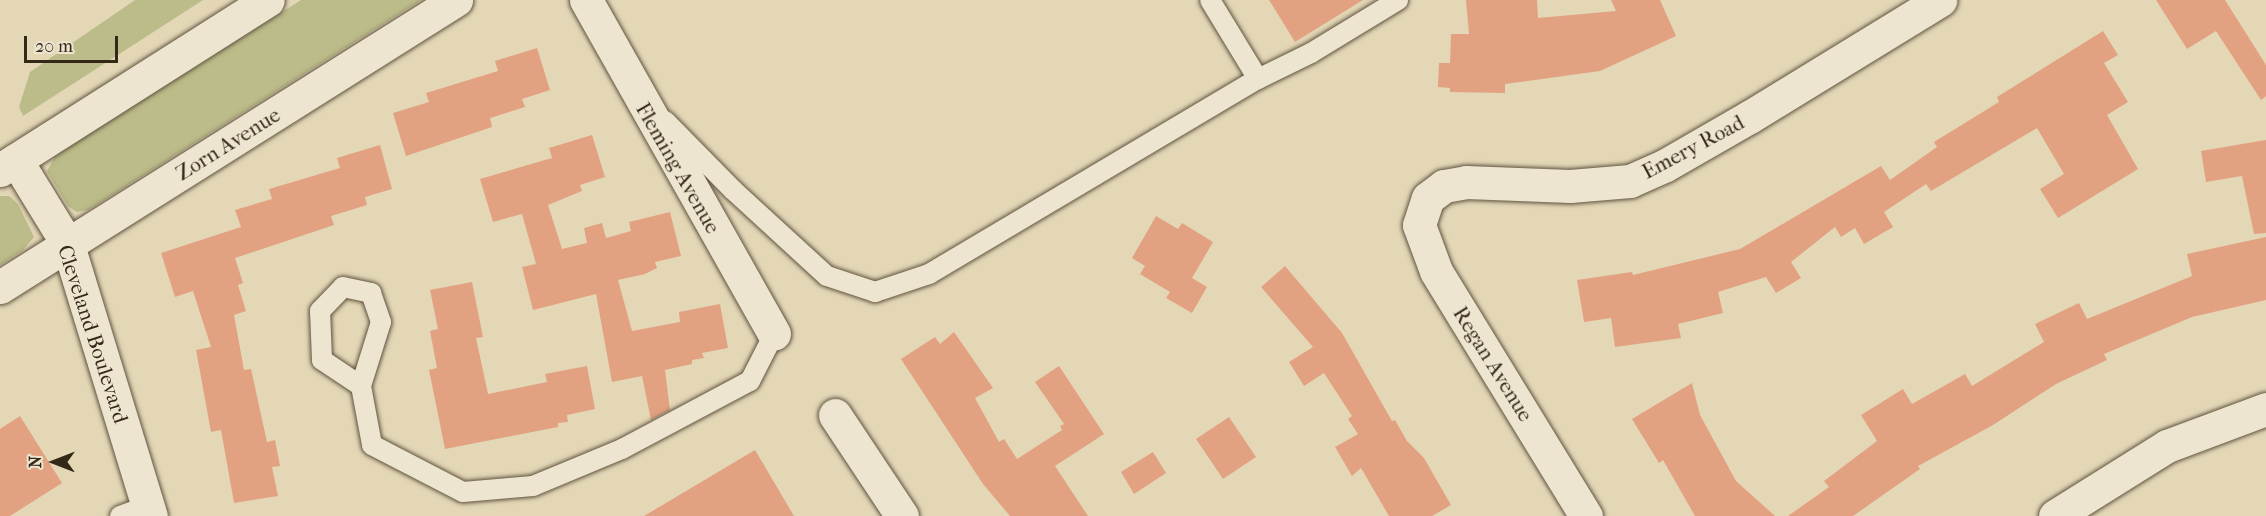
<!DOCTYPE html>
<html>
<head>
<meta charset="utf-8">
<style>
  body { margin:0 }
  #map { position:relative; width:2266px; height:516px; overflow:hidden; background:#e3d7b6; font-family:"IM FELL French Canon",serif }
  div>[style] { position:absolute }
  .green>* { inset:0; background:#bbbc89 }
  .building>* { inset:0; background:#e2a282 }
  .roads { filter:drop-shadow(0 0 2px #605440) drop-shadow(0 0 2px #605440) }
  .service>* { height:20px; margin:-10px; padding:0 10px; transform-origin:10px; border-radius:10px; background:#ede5d0 }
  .minor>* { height:33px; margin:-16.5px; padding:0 16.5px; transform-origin:16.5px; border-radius:16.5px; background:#ede5d0 }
  .secondary>* { height:33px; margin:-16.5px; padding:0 16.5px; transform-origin:16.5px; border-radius:16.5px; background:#ede5d0 }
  span { translate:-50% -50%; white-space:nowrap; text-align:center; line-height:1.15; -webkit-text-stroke:4.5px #ede5d0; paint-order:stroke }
  .street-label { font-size:21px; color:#342818 }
  .north { position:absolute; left:24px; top:432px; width:60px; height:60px; -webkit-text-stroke:4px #ede5d0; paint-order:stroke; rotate:270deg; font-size:16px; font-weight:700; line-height:24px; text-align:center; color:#342818 }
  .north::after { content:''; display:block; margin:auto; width:21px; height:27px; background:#342818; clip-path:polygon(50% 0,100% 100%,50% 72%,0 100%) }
  .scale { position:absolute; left:24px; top:36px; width:94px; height:27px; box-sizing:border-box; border:3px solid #342818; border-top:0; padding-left:8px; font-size:18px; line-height:21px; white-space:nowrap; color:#342818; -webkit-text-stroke:4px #ede5d0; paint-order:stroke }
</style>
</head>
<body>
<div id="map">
  <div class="green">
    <div style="clip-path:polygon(135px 0,203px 0,23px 116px,19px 107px,30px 72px)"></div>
    <div style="clip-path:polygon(301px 0,421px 0,88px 210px,77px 212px,68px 206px,47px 171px,57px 153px)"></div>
    <div style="clip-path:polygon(0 196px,9px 196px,18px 204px,34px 237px,23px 250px,0 265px)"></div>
  </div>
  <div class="building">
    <div style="clip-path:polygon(1269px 0,1363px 0,1295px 42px)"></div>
    <div style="clip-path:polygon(1466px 0,1537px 0,1538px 18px,1616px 11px,1611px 0,1660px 0,1676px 36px,1600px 71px,1505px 84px,1505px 93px,1450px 92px,1450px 88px,1438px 87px,1439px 63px,1450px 63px,1451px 34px,1469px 34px)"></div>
    <div style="clip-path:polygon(2156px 0,2225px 0,2266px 65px,2266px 96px,2261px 100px,2216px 31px,2187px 49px)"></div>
    <div style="clip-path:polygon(2103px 31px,2118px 55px,2104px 63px,2128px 102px,2107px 115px,2138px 169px,2058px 218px,2040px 189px,2064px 174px,2037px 128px,1931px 191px,1926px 184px,1884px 212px,1893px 227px,1864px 244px,1855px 228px,1841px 237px,1835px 227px,1791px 262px,1801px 278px,1776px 293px,1766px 277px,1718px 292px,1723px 313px,1678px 324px,1681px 338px,1615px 347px,1611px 318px,1584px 322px,1577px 280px,1632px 272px,1633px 275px,1740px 249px,1881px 166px,1890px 180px,1937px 147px,1934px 142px,1999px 102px,1997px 97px)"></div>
    <div style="clip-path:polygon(537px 48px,550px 90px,522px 99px,525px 107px,490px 118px,492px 127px,406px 156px,393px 113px,429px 102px,426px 93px,498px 71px,495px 61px)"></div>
    <div style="clip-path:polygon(592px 135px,605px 177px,580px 185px,582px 191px,548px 205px,562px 249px,587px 243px,584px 228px,602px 223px,606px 238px,631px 231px,629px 222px,670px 212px,681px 256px,655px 262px,657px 268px,645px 274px,618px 280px,632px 331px,680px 322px,679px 312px,720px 304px,728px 348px,702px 353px,704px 358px,692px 360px,692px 364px,665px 370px,670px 410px,651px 420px,642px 376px,612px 382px,596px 294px,533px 310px,522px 267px,536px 264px,522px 214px,493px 222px,480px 179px,552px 158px,549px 148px)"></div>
    <div style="clip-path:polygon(2266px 140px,2266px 233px,2254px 234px,2242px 176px,2206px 182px,2201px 151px)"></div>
    <div style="clip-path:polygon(380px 145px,392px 189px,365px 197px,367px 205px,331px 216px,334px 225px,235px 258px,243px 283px,238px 285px,246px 311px,234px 315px,244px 370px,251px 369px,267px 442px,275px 440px,280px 466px,272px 467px,278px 496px,234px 503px,221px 430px,211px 432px,196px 350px,211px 347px,193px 291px,175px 297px,161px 253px,241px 227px,235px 210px,272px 199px,269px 189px,340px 168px,337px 158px)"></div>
    <div style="clip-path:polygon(1156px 216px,1178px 229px,1182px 223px,1213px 242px,1192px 278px,1207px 287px,1192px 313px,1166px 298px,1170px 292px,1140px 274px,1145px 266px,1132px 258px)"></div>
    <div style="clip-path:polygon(2266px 237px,2266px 300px,2192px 317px,2104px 354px,2107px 360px,2056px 384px,1993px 425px,1918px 466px,1920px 469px,1853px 516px,1788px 516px,1829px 487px,1824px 481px,1877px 441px,1861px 415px,1903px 389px,1912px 404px,1965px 374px,1972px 386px,2044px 342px,2035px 324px,2079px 303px,2087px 319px,2192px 276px,2187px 254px)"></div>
    <div style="clip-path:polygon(1285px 266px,1342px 333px,1392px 421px,1395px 420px,1407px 441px,1424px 458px,1451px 505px,1432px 516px,1389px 516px,1361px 468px,1352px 476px,1335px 447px,1358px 434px,1348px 419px,1352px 416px,1324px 373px,1304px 386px,1289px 362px,1313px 347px,1261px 287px)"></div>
    <div style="clip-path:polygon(472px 282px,483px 337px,476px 338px,488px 394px,547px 382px,545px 374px,587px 366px,595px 409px,567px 415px,568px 422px,558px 423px,558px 427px,445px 449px,429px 370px,437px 368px,430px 331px,438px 329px,430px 290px)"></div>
    <div style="clip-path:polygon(954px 332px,993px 388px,975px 398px,999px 442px,1004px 439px,1017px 459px,1062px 430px,1060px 426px,1064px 424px,1035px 382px,1059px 366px,1104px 434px,1055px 466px,1088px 516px,1010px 516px,983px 484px,901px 359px,935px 337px,940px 344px)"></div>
    <div style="clip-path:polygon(1692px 383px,1700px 415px,1736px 481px,1775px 516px,1695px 516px,1663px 460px,1659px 463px,1632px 419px)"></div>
    <div style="clip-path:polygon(20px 416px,62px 483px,10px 516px,0 516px,0 429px)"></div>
    <div style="clip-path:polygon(1229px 417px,1256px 457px,1223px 479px,1196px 439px)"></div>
    <div style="clip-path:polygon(755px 450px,794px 516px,644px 516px)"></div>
    <div style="clip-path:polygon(1153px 452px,1166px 473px,1134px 494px,1121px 472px)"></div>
  </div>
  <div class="roads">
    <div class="service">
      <div style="left:1258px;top:79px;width:59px;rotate:-26.1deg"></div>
      <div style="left:1311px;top:53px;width:102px;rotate:-31.3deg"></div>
      <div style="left:665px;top:121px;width:97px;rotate:45.4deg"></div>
      <div style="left:733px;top:190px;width:127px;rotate:42.5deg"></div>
      <div style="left:827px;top:276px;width:51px;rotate:18.4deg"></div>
      <div style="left:875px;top:292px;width:57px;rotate:-18.4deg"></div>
      <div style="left:929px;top:274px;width:382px;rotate:-30.7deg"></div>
      <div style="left:1258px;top:79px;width:92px;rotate:-121.3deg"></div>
      <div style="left:361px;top:386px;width:47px;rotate:-146.3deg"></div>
      <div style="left:322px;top:360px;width:49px;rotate:-92.3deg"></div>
      <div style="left:320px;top:311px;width:33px;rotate:-46deg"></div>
      <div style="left:343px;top:287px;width:29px;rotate:12deg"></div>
      <div style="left:371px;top:293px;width:31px;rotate:71deg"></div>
      <div style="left:381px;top:322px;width:67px;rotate:107.4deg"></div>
      <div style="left:361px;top:386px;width:60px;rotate:79.4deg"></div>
      <div style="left:372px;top:445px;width:102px;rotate:27.3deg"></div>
      <div style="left:463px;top:492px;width:70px;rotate:-4.9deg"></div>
      <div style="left:533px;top:486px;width:96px;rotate:-22.6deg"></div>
      <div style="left:622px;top:449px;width:145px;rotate:-28deg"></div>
      <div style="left:750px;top:381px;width:53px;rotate:-62.9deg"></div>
      <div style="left:120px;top:516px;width:29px;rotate:-20deg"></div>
    </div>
    <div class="minor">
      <div style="left:586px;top:0;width:383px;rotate:60.6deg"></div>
      <div style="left:16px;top:160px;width:100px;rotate:58.5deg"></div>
      <div style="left:68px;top:245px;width:283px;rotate:73deg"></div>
      <div style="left:835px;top:415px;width:121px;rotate:56.4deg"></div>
      <div style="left:1586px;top:516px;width:287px;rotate:-121.5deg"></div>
      <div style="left:1436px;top:271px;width:49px;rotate:-110.3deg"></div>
      <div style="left:1419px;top:225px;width:28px;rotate:-72deg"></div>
      <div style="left:1428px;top:198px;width:20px;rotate:-37deg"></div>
      <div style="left:1444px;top:186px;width:22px;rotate:-10deg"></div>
      <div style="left:1466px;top:182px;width:104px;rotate:2.2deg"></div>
      <div style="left:1570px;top:186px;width:60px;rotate:-4.8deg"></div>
      <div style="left:1630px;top:181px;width:37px;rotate:-24deg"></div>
      <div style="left:1664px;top:166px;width:100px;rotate:-29.9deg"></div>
      <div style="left:1751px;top:116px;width:222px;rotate:-31.5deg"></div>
      <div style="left:2055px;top:516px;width:132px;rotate:-32deg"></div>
      <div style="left:2167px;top:446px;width:106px;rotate:-20.5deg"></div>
    </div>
    <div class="secondary">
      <div style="left:0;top:170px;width:317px;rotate:-32.4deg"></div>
      <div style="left:0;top:287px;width:539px;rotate:-32.19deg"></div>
    </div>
  </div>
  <div class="street-label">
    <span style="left:228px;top:144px;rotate:-32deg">Zorn Avenue</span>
    <span style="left:1693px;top:147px;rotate:-28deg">Emery Road</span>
    <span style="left:678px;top:168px;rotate:60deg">Fleming Avenue</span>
    <span style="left:93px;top:334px;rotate:72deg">Cleveland Boulevard</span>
    <span style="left:1493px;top:364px;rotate:58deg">Regan Avenue</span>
  </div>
  <div class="north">N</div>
  <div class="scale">20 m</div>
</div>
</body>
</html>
